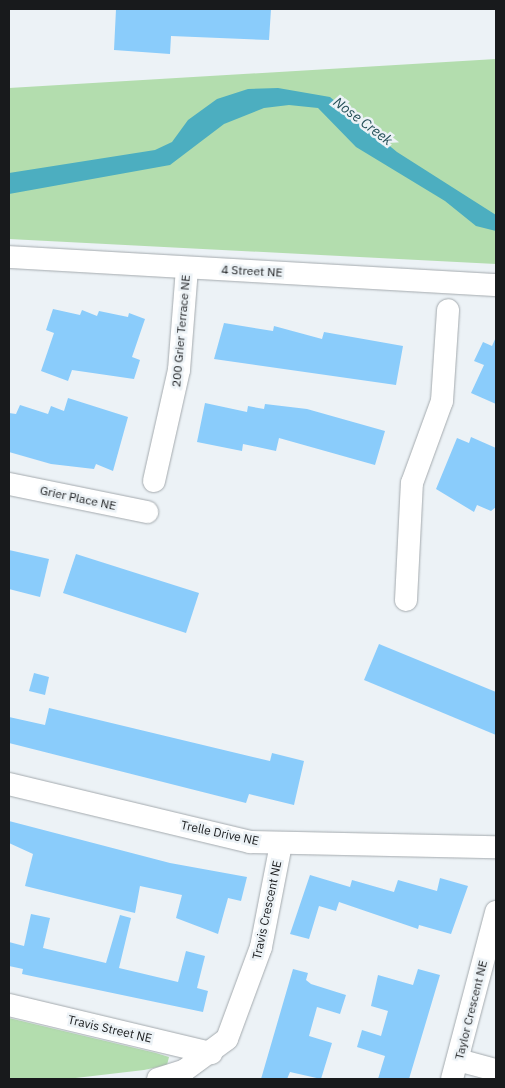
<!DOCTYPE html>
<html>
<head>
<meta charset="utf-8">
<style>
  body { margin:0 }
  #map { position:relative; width:505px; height:1088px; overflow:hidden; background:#ecf2f6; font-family:"IBM Plex Sans",sans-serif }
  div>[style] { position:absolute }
  .green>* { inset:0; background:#b3ddae }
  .water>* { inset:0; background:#4caec0 }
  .building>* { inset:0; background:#8accfb }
  .roads { filter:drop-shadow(0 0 1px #a4aaae) drop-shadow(0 0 1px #a4aaae) }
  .minor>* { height:22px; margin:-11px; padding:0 11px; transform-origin:11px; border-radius:11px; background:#fff }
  span { translate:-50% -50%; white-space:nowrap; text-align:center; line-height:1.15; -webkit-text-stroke:5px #ecf2f6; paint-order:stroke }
  .street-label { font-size:12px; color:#181a1c }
  .water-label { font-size:14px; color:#244f57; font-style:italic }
  .frame { position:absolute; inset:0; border:10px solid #181a1c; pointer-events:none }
</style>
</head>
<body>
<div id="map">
  <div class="green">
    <div style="clip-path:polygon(496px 59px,496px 264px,9px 239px,9px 88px)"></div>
    <div style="clip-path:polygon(9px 1018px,156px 1053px,169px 1057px,167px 1065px,144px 1070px,67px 1079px,9px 1079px)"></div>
  </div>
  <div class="water">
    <div style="clip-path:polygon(278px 88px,330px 97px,397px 152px,496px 215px,496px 231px,476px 226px,445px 201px,356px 147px,318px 108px,289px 105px,264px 108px,224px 124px,170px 165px,9px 194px,9px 173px,155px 150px,172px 142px,188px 120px,217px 99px,248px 89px)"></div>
  </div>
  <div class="building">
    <div style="clip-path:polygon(116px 9px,271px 9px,269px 40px,171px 36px,170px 54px,114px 50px)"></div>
    <div style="clip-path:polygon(53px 309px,80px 315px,82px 310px,97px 316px,99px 311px,128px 317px,129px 313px,145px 319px,132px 357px,140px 360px,134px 379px,72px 370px,68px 381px,41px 371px,54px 333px,46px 330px)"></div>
    <div style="clip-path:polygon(224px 323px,273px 331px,274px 326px,322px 339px,324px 332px,403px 346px,396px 385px,214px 359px)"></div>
    <div style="clip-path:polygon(496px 337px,496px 404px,471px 393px,484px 365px,474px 361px,483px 342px,492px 346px)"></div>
    <div style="clip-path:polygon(68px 398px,128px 417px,113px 471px,96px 464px,94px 469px,51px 464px,9px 452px,9px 413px,16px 414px,20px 405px,48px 414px,51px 406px,64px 411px)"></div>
    <div style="clip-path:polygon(205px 403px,247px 412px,248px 406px,264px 409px,265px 404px,307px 409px,385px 431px,375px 465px,279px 438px,276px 451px,243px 444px,242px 451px,197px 442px)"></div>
    <div style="clip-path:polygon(471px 437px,496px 448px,496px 507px,491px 511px,477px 505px,474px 512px,436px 489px,457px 438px,469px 443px)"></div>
    <div style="clip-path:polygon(9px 550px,49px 559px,40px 597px,9px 589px)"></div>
    <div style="clip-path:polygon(76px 554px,199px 593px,186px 633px,63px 593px)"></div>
    <div style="clip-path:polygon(379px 644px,496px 692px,496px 735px,364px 680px)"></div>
    <div style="clip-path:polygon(34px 673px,49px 677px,45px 695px,29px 691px)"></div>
    <div style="clip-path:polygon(49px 708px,270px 761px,272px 753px,304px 761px,294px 805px,249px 794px,246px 803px,9px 743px,9px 717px,45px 725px)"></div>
    <div style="clip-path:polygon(9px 821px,170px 863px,247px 877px,241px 901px,228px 898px,218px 934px,176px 918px,182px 895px,140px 886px,135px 913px,25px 886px,33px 854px,9px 843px)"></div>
    <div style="clip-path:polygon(310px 875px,350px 887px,352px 880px,394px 892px,398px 880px,437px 891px,440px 878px,468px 886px,451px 934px,419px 925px,418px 929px,339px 902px,336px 911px,319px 906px,309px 939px,290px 934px)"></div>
    <div style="clip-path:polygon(31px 914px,50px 918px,43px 948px,106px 963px,120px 915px,131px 918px,119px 968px,178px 982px,186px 951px,205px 956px,197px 988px,208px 991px,203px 1012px,22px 974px,23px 969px,9px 966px,9px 942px,24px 946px)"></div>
    <div style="clip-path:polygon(293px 969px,308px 973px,306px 980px,311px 984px,346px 995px,340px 1014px,317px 1007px,309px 1036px,332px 1043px,321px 1079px,290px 1072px,287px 1079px,261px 1079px)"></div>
    <div style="clip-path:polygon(418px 969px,440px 975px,409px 1079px,378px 1079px,385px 1056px,357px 1047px,362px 1030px,381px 1036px,388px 1011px,371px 1006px,378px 975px,413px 985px)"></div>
  </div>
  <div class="roads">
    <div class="minor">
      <div style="left:9px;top:257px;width:488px;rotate:3.3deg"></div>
      <div style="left:154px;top:481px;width:114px;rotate:-77.3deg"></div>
      <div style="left:179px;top:370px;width:102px;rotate:-85.5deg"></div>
      <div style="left:9px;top:484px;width:141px;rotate:11.5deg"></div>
      <div style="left:406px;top:600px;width:117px;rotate:-87.1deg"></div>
      <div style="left:412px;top:483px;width:87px;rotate:-69.9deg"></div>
      <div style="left:442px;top:401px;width:91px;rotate:-86.2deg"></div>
      <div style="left:9px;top:784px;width:248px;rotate:13.5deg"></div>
      <div style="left:250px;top:842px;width:246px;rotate:1.2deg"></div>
      <div style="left:9px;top:1005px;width:208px;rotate:13.4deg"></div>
      <div style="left:458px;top:1060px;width:39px;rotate:15deg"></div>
      <div style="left:158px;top:1079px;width:28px;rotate:-18deg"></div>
      <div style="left:185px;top:1070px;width:52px;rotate:-36.4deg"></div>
      <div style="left:227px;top:1039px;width:98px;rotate:-69.7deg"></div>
      <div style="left:261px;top:947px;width:105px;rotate:-79deg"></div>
      <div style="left:452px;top:1079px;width:173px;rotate:-75.2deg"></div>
    </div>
  </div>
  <div class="street-label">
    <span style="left:252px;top:271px;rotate:3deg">4 Street NE</span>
    <span style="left:181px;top:331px;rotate:-85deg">200 Grier Terrace NE</span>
    <span style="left:78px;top:498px;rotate:12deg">Grier Place NE</span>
    <span style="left:220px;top:833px;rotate:12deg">Trelle Drive NE</span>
    <span style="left:267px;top:910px;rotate:-78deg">Travis Crescent NE</span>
    <span style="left:471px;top:1010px;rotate:-76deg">Taylor Crescent NE</span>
    <span style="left:110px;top:1029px;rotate:13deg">Travis Street NE</span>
  </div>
  <div class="water-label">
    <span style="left:363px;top:121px;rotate:37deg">Nose Creek</span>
  </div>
  <div class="frame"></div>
</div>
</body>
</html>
